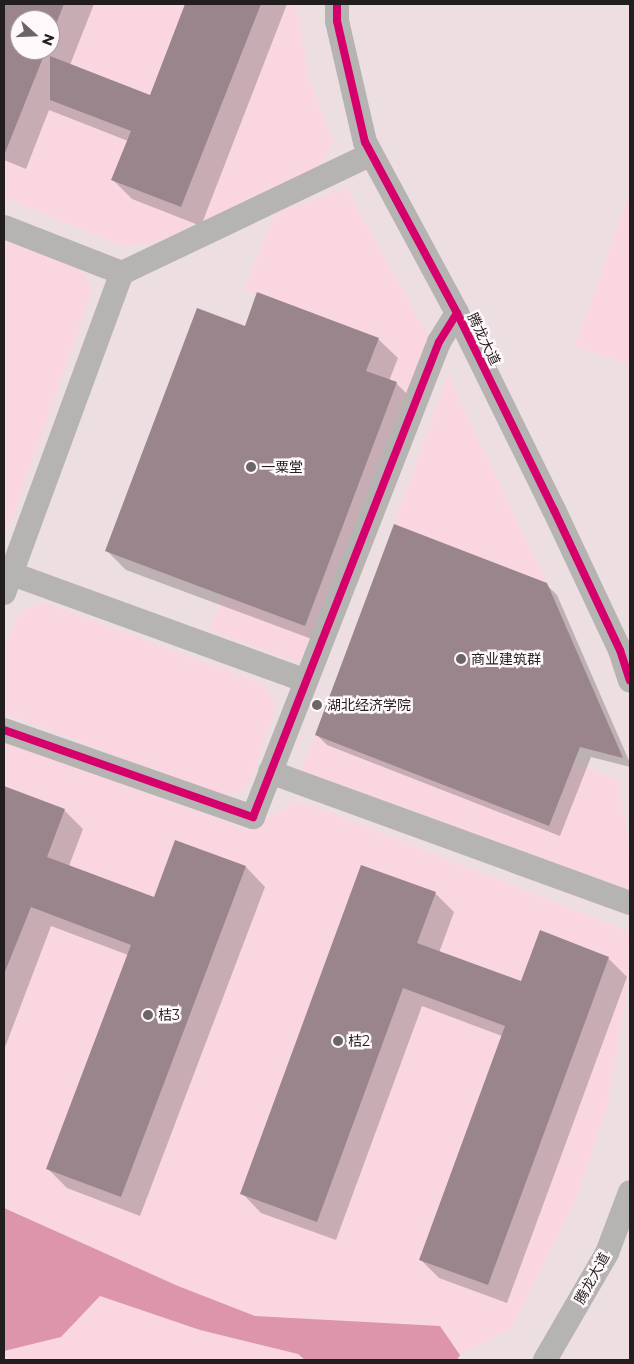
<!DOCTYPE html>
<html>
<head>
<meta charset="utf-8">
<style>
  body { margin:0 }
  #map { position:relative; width:634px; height:1364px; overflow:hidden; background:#f3eced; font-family:Montserrat,"Noto Sans SC",sans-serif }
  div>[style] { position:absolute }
  .built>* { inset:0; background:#eddee1 }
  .green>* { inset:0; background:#fad7e0 }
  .water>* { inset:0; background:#dd95ac }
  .shadow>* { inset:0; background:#0003 }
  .building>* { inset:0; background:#9a858d }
  .street>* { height:24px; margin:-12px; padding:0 12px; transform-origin:12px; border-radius:12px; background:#b6b3b3 }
  .cycleway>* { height:8px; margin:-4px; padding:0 4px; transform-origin:4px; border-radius:4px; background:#d6006c }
  .dots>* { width:14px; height:14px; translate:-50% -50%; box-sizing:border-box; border:2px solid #fef8fa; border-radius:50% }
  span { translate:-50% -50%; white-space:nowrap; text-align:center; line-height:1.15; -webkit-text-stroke:5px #fef8fa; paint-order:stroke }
  .street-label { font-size:14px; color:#221d1e }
  .poi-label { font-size:14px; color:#221d1e }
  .left { translate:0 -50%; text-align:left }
  .frame { position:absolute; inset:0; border:5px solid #221d1e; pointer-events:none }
  .north { position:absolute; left:10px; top:10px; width:50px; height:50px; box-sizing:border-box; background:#fef8fa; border:1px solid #a6a0a2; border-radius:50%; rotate:110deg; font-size:14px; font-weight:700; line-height:20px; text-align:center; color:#221d1e }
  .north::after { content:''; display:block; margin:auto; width:18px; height:22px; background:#6b6566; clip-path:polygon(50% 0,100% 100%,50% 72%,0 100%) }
</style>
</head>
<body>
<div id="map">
  <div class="built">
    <div style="clip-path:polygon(evenodd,4px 4px,630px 4px,630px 1360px,4px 1360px,4px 4px,20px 20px,50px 20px,50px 50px,20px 50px,20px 20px)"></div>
  </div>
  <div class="green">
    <div style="clip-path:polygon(evenodd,4px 4px,296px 4px,308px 74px,334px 143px,318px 168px,151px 244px,120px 245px,4px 198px,4px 4px,20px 20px,50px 20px,50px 50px,20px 50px,20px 20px)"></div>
    <div style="clip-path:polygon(346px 188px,429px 337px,299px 663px,209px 630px,223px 595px,306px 625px,397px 383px,366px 371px,379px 338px,244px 290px,275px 213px)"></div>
    <div style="clip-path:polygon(626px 202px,630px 203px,630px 366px,575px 346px)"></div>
    <div style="clip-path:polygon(4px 237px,83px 270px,92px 291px,15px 511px,4px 534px)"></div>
    <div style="clip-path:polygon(448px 375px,547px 583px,394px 524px)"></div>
    <div style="clip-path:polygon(45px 603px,266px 685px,276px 707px,251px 780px,239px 792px,220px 795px,4px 713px,4px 650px,15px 620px,24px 609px)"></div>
    <div style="clip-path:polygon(315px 735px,549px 826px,574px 763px,619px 780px,630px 861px,630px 891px,301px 770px)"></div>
    <div style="clip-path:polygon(4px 741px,247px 830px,295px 802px,319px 808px,630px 932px,625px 1005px,606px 1111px,576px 1201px,510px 1330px,460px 1355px,440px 1326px,255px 1316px,178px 1286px,4px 1208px)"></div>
    <div style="clip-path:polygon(100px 1296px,200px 1330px,298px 1354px,305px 1360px,4px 1360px,4px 1351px,61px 1337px)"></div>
  </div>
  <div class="water">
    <div style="clip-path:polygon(4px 1208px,178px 1286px,255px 1316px,440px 1326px,460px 1355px,457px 1360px,305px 1360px,298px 1354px,200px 1330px,100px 1296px,61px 1337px,4px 1351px)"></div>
  </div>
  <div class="shadow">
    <div style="clip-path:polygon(evenodd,4px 4px,94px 4px,70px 65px,150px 96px,186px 4px,287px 4px,201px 226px,132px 199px,113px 180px,128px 141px,49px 110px,26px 169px,4px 160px,4px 4px,20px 20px,50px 20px,50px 50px,20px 50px,20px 20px)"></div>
    <div style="clip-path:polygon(245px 327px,378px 339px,398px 358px,389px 381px,396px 383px,416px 403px,325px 644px,126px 570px,107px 551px)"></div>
    <div style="clip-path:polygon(546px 584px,557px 595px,630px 763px,630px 767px,591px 757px,560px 836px,327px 745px,316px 734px)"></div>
    <div style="clip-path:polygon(4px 787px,64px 810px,83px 829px,69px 866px,154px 898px,176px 841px,246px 867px,265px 887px,140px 1216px,67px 1188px,48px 1169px,128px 955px,51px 926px,4px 1050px)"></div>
    <div style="clip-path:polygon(435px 893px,454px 912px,439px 953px,522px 983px,608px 958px,627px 977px,507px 1303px,439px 1278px,420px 1259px,502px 1036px,422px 1006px,336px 1240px,261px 1213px,242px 1193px)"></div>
  </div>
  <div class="building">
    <div style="clip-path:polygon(4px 4px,64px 4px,50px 39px,50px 20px,20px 20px,20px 50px,46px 50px,5px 153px)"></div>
    <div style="clip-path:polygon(185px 4px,261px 4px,181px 207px,111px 180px,131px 131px,50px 100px,50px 56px,150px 95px)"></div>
    <div style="clip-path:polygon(257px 292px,379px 338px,366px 371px,397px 382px,305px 626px,105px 551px,197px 308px,245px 326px)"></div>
    <div style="clip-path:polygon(394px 524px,547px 583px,623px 758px,580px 747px,549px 826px,315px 735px)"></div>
    <div style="clip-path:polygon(4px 786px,65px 809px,47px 857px,154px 897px,175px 840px,246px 866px,121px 1197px,46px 1169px,131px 945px,31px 907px,4px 974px)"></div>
    <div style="clip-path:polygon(361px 865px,436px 892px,417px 943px,521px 981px,540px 930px,609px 957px,488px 1285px,419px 1260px,505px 1026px,403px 988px,317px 1222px,240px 1194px)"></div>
  </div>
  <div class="street">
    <div style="left:337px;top:4px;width:17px;rotate:90deg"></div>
    <div style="left:337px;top:21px;width:124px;rotate:77deg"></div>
    <div style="left:365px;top:142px;width:194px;rotate:61.7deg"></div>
    <div style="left:457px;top:313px;width:220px;rotate:63.8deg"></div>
    <div style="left:554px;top:510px;width:155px;rotate:64.8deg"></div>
    <div style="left:620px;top:650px;width:32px;rotate:72deg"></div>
    <div style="left:4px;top:227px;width:127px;rotate:21.3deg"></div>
    <div style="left:122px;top:273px;width:276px;rotate:-25.5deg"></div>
    <div style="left:4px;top:571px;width:321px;rotate:20deg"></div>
    <div style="left:4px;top:593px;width:341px;rotate:-69.8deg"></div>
    <div style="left:4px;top:730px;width:264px;rotate:19.3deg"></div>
    <div style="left:253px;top:817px;width:510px;rotate:-68.62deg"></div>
    <div style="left:439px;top:342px;width:34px;rotate:-58deg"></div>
    <div style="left:270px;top:772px;width:383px;rotate:20deg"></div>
    <div style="left:545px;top:1360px;width:124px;rotate:-59.9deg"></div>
    <div style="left:607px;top:1253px;width:65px;rotate:-69.3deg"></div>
  </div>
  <div class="cycleway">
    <div style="left:337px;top:4px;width:17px;rotate:90deg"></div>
    <div style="left:337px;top:21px;width:124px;rotate:77deg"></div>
    <div style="left:365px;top:142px;width:194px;rotate:61.7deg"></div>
    <div style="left:457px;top:313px;width:220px;rotate:63.8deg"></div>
    <div style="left:554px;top:510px;width:155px;rotate:64.8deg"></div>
    <div style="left:620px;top:650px;width:32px;rotate:72deg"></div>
    <div style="left:4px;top:730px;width:264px;rotate:19.3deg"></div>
    <div style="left:253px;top:817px;width:510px;rotate:-68.62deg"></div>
    <div style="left:439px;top:342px;width:34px;rotate:-58deg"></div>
  </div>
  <div class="dots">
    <div style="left:251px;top:467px;background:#6b6566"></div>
    <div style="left:461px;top:659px;background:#6b6566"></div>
    <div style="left:317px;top:705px;background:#6b6566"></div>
    <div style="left:148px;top:1015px;background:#6b6566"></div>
    <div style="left:338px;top:1041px;background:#6b6566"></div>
  </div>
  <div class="street-label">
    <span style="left:484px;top:339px;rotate:64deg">腾龙大道</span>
    <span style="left:592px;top:1278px;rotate:-61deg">腾龙大道</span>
  </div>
  <div class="poi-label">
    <span class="left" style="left:261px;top:467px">一粟堂</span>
    <span class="left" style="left:471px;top:659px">商业建筑群</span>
    <span class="left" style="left:327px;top:705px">湖北经济学院</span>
    <span class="left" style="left:158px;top:1015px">桔3</span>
    <span class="left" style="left:348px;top:1041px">桔2</span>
  </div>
  <div class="frame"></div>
  <div class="north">N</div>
</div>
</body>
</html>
